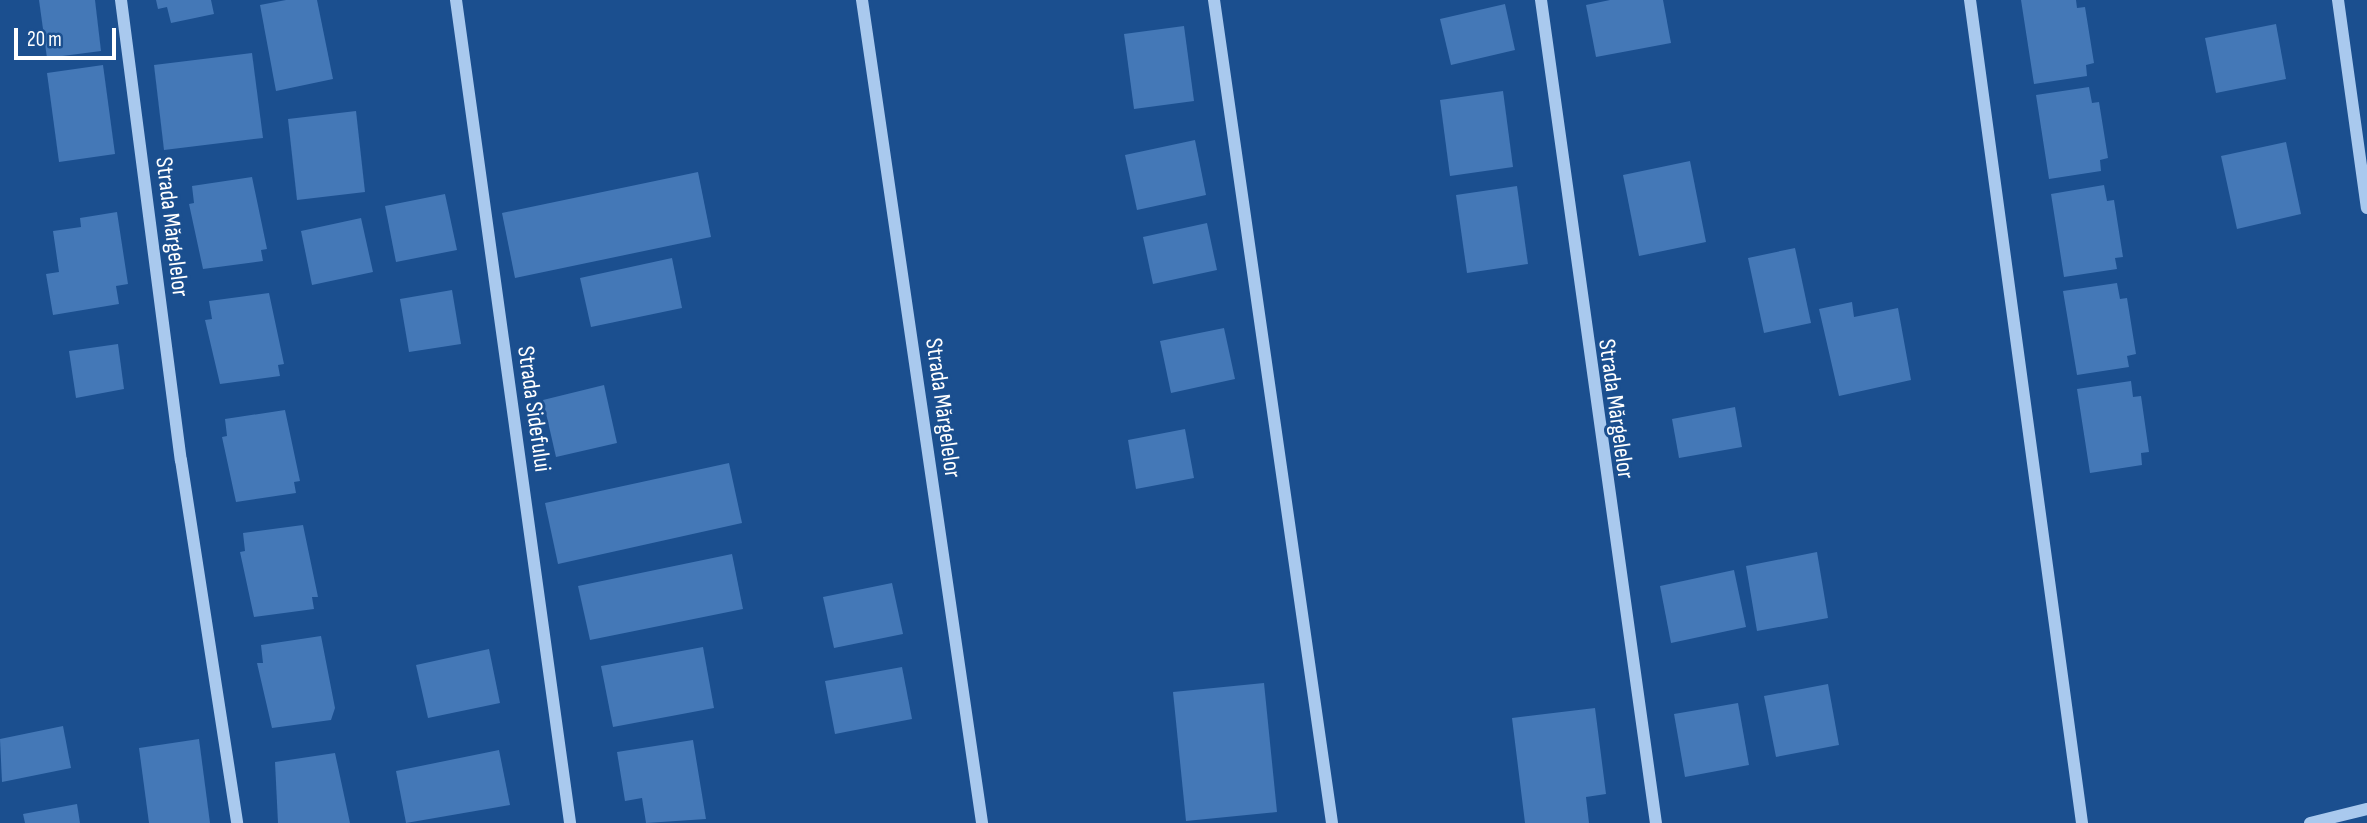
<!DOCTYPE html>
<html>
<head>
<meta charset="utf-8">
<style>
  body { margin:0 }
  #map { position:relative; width:2367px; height:823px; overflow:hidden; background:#1b4f8f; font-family:"Sofia Sans Condensed",sans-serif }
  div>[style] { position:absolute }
  .building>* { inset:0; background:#4478b7 }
  .minor>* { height:12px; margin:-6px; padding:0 6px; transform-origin:6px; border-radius:6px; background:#a9c9ee }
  span { translate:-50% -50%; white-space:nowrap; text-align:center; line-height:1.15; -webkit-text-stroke:6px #1b4f8f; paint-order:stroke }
  .street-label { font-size:24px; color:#fff }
  .scale { position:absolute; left:14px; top:28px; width:102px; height:32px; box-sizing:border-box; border:4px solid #fff; border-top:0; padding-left:9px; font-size:21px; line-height:24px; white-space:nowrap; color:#fff; -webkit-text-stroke:5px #1b4f8f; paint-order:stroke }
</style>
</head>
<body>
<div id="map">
  <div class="building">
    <div style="clip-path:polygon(39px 0,95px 0,101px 51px,47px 58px)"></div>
    <div style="clip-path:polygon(156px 0,211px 0,214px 14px,171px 23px,167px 7px,158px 9px)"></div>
    <div style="clip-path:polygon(286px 0,317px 0,333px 79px,276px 91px,260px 5px)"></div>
    <div style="clip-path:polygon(1610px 0,1663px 0,1671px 43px,1596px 57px,1586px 5px)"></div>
    <div style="clip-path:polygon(2021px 0,2076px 0,2077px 8px,2085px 7px,2094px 63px,2086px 65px,2087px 76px,2034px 84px)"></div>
    <div style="clip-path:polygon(1505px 4px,1515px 50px,1451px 65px,1440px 19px)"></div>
    <div style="clip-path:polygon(2276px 24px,2286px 79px,2216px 93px,2205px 38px)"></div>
    <div style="clip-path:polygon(1184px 26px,1194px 101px,1134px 109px,1124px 34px)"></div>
    <div style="clip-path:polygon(252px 53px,263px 138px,164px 150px,154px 65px)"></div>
    <div style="clip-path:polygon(103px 65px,115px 154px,59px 162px,47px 73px)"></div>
    <div style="clip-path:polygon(2089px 87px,2092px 103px,2099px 102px,2108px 158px,2100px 160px,2101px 171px,2049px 179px,2036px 95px)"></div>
    <div style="clip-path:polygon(1503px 91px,1513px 167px,1450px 176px,1440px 100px)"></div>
    <div style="clip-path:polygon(356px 111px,365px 192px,297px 200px,288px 119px)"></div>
    <div style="clip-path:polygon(1195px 140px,1206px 195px,1137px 210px,1125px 155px)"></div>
    <div style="clip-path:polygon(2286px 142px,2301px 214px,2237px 229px,2221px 156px)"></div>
    <div style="clip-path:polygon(1690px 161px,1706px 242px,1639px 256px,1623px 175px)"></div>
    <div style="clip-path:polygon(698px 172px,711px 237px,515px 278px,502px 213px)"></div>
    <div style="clip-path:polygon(252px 177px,267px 249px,261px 250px,263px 261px,203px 269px,189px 204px,194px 203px,192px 186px)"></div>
    <div style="clip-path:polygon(2104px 185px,2107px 201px,2114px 200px,2123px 257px,2115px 258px,2117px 269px,2064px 277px,2051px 194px)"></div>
    <div style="clip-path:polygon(1517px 186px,1528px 264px,1467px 273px,1456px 195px)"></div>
    <div style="clip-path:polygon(445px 194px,457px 250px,396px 262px,385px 206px)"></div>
    <div style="clip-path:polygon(117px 212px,128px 284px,116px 286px,119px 304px,53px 315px,46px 274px,59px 272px,53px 231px,81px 227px,80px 218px)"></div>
    <div style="clip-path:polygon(361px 218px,373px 272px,312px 285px,301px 231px)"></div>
    <div style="clip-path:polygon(1207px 223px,1217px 270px,1153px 284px,1143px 237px)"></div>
    <div style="clip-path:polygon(1795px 248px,1811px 323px,1764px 333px,1748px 258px)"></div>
    <div style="clip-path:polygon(672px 258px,682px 308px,591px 327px,580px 278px)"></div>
    <div style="clip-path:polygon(2117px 283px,2120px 299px,2127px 298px,2136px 354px,2127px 356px,2129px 367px,2077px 375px,2063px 291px)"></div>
    <div style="clip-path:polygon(452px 290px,461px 344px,409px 352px,400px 299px)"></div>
    <div style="clip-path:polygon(269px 293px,284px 364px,278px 365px,280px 376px,220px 384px,205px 320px,212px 319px,209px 301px)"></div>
    <div style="clip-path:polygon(1852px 302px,1854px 317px,1898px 308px,1911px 380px,1839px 396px,1819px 309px)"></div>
    <div style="clip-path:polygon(1224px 328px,1235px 379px,1171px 393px,1160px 341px)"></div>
    <div style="clip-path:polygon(118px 344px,124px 389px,76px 398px,69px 351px)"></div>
    <div style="clip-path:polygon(2131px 381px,2133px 397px,2141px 396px,2149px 452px,2141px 453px,2142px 465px,2090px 473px,2077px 389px)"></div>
    <div style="clip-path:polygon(604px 385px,617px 443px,556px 457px,543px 400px)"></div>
    <div style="clip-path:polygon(1735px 407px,1742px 447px,1679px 458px,1672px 419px)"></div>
    <div style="clip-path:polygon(285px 410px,300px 481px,294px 482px,296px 493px,236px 502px,222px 437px,227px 436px,225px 419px)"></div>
    <div style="clip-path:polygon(1185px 429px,1194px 478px,1136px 489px,1128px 440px)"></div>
    <div style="clip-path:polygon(729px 463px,742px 523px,558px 564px,545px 503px)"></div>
    <div style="clip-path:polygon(303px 525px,318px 597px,312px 597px,314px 609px,254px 617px,240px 552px,245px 551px,243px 533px)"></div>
    <div style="clip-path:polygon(1817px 552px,1828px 618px,1757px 631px,1746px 566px)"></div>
    <div style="clip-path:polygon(732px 554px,743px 609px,590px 640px,578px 586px)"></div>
    <div style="clip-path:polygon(1734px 570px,1746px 627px,1671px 643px,1660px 586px)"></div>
    <div style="clip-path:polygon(892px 583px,903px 634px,834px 648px,823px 597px)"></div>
    <div style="clip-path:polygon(321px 636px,335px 708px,331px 720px,272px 728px,257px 663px,263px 663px,261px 645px)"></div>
    <div style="clip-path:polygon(703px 647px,714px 708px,613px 727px,601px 666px)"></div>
    <div style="clip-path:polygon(489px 649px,500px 703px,428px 718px,416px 665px)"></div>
    <div style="clip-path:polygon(902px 667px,912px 719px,835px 734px,825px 681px)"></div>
    <div style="clip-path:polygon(1264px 683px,1277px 812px,1186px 821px,1173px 692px)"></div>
    <div style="clip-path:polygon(1828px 684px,1839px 745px,1776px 757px,1764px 696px)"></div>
    <div style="clip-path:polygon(1738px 703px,1749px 765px,1685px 777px,1674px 714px)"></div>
    <div style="clip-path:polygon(1595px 708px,1606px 794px,1586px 797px,1589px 823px,1525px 823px,1512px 718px)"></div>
    <div style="clip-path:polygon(63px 726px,71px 768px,2px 782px,0 739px)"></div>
    <div style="clip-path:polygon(199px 739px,210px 823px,149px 823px,139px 748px)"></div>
    <div style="clip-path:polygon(693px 740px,706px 819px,646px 823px,642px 798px,625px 801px,617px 752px)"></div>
    <div style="clip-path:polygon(499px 750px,510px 805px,406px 823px,396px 771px)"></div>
    <div style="clip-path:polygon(335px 753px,350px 823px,278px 823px,275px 762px)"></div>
    <div style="clip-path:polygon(77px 804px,80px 823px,25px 823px,23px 814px)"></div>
  </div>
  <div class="minor">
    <div style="left:121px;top:0;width:464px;rotate:82.6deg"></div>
    <div style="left:181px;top:460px;width:367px;rotate:81.2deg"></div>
    <div style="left:456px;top:0;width:831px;rotate:82.11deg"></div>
    <div style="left:862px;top:0;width:832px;rotate:81.7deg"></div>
    <div style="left:1214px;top:0;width:831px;rotate:81.84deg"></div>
    <div style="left:1541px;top:0;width:831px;rotate:82.05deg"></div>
    <div style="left:1970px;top:0;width:831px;rotate:82.25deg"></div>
    <div style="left:2338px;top:0;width:210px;rotate:82.1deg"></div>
    <div style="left:2310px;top:823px;width:59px;rotate:-13.8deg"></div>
  </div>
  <div class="street-label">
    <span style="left:172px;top:227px;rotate:83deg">Strada Mărgelelor</span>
    <span style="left:943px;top:408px;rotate:82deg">Strada Mărgelelor</span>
    <span style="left:534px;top:409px;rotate:82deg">Strada Sidefului</span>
    <span style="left:1616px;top:409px;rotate:82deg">Strada Mărgelelor</span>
  </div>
  <div class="scale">20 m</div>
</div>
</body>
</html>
